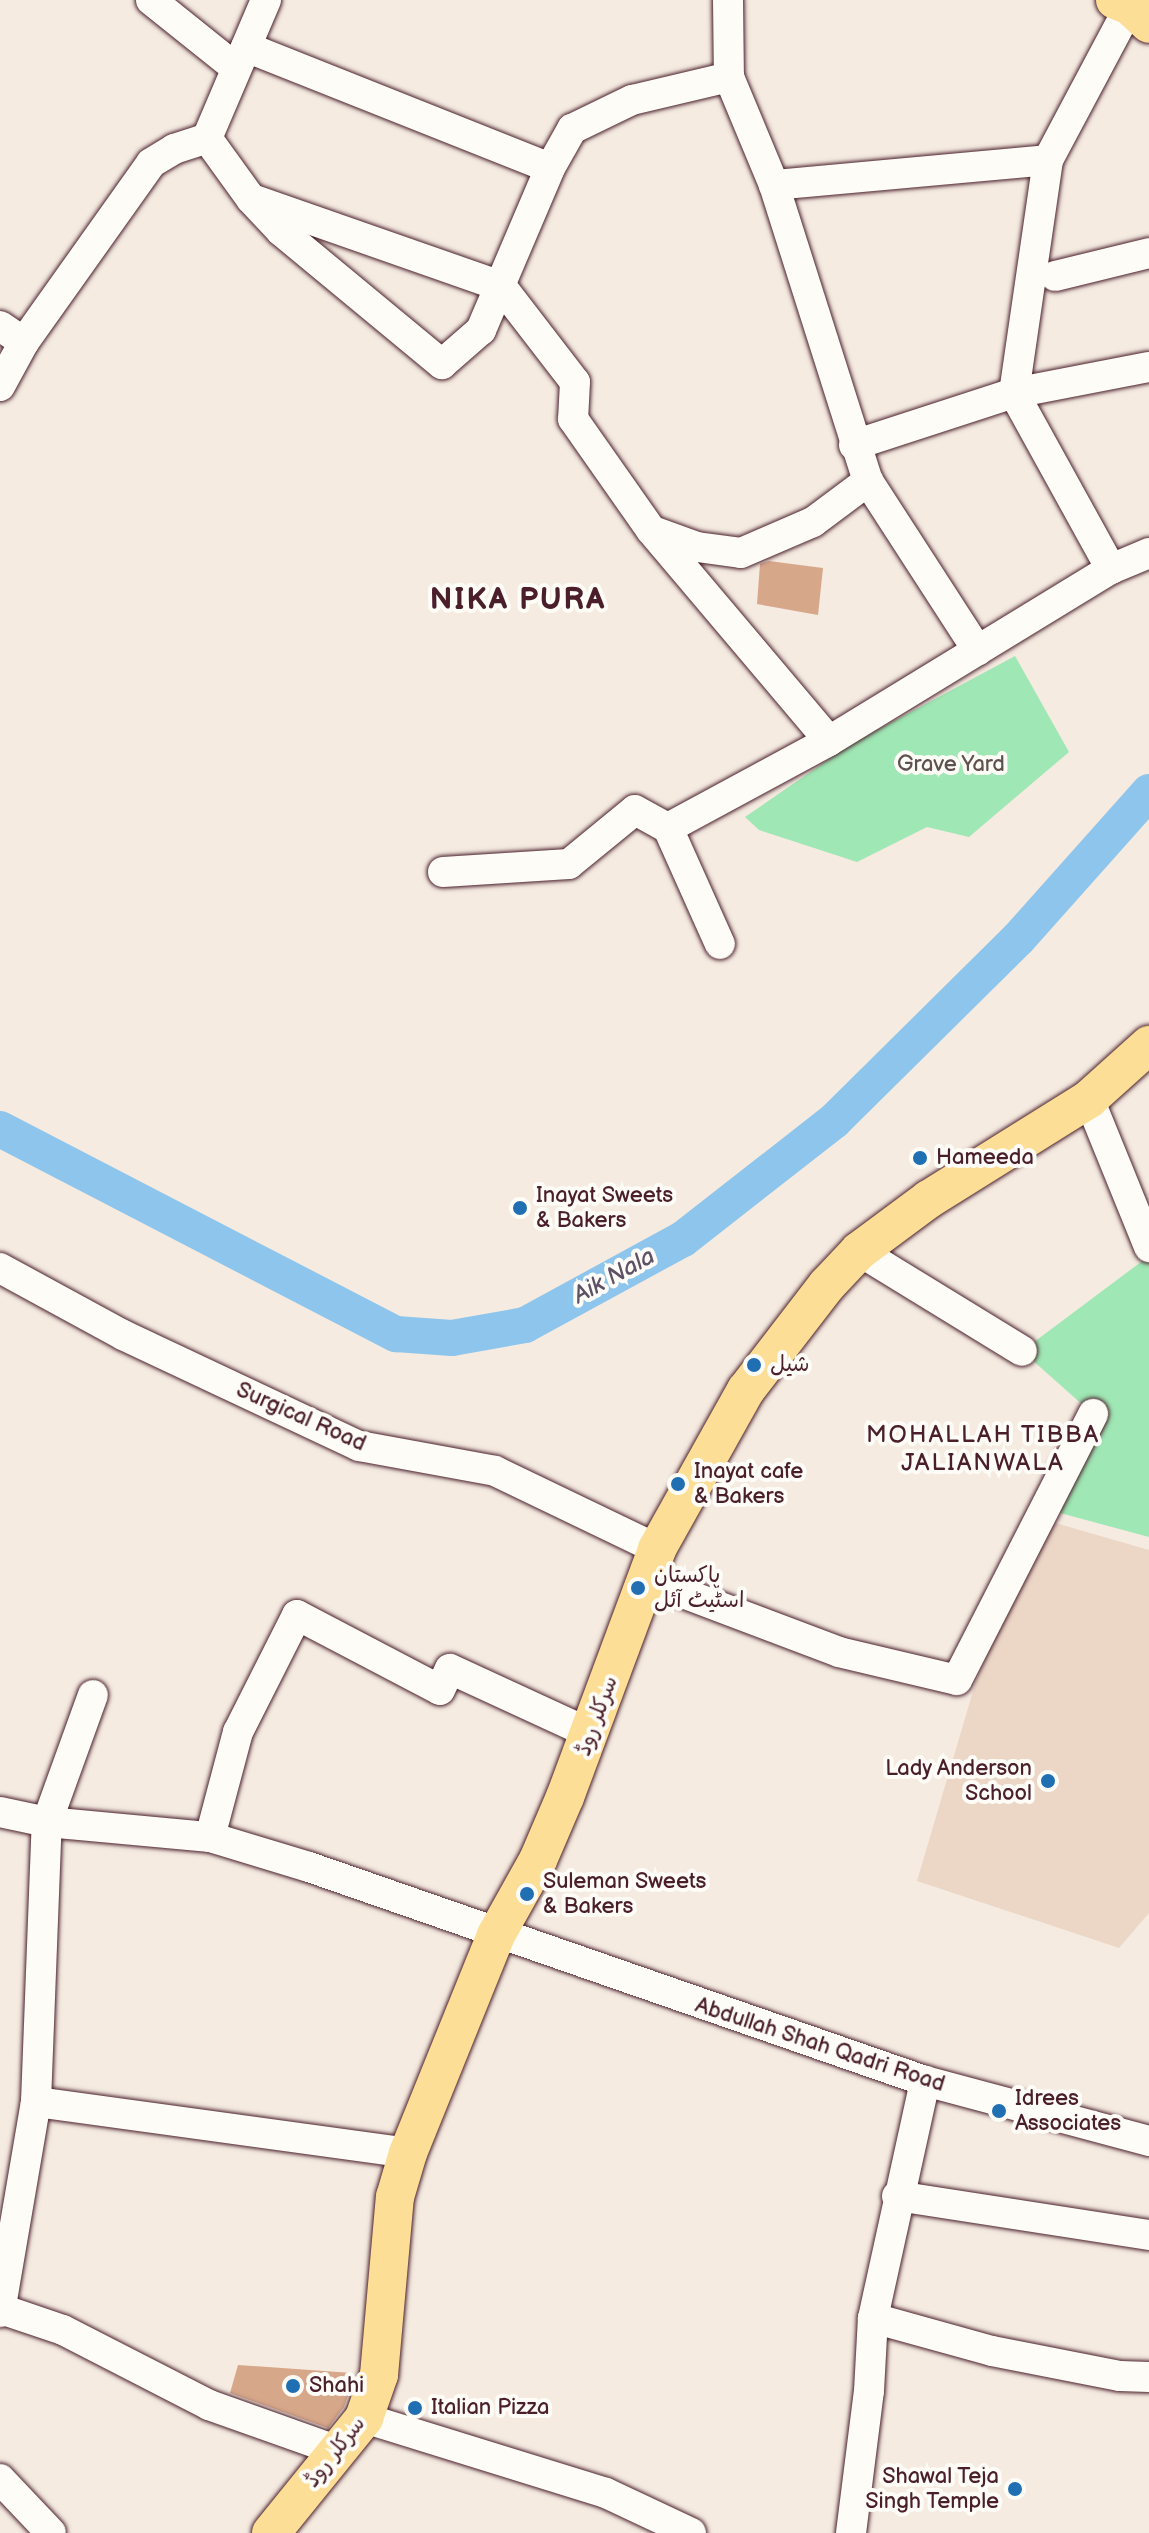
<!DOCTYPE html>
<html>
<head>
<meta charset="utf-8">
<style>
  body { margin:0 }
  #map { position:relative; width:1149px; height:2533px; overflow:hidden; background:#f5ebe1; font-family:"Balsamiq Sans","Playpen Sans Arabic",sans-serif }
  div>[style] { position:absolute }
  .built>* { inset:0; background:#ecd7c7 }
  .green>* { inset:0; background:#9fe7b4 }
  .river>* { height:36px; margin:-18px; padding:0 18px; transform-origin:18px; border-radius:18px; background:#8ec5ec }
  .building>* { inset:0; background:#d7a78a }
  .roads { filter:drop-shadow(0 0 2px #4a1f2b) drop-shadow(0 0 2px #4a1f2b) }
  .minor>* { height:30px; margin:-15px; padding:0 15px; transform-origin:15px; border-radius:15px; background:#fdfcf7 }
  .major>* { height:38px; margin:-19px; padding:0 19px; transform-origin:19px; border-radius:19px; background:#fdde96 }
  .dots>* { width:22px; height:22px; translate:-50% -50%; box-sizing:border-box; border:4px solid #fdfcf7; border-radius:50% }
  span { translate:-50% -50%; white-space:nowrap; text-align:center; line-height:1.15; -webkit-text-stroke:8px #fdfcf7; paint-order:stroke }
  .park-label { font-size:22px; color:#5f514d }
  .poi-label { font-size:22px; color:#4a1f2b }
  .left { translate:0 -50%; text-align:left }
  .right { translate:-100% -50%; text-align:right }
  .street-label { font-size:22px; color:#4a1f2b }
  .water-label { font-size:24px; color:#5e5165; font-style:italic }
  .neighbourhood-label { font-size:24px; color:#4a1f2b; letter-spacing:2px }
  .district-label { font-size:30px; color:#4a1f2b; font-weight:700; letter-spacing:2px }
</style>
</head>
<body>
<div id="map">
  <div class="built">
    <div style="clip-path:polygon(1045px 1520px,1149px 1550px,1149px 1913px,1119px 1948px,917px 1881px,976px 1681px)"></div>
  </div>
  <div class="green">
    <div style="clip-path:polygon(1015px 656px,1069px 752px,969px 837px,927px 827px,857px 862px,759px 830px,745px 817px,851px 744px)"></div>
    <div style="clip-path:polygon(1149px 1256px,1149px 1537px,1049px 1510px,1093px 1414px,1022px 1351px)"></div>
  </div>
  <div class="river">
    <div style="left:0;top:1129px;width:446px;rotate:27.4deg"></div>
    <div style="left:396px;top:1334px;width:56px;rotate:4.1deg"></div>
    <div style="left:452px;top:1338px;width:74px;rotate:-10.1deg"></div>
    <div style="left:525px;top:1325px;width:180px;rotate:-28.6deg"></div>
    <div style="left:683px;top:1239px;width:192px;rotate:-38deg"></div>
    <div style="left:834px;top:1121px;width:259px;rotate:-44.7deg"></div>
    <div style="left:1018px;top:939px;width:197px;rotate:-48.3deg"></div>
  </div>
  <div class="building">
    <div style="clip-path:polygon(769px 561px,823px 568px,818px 615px,757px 604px,760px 564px)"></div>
    <div style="clip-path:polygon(238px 2365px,352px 2373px,353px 2381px,344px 2407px,328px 2428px,230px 2393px)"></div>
  </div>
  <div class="roads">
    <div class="minor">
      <div style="left:151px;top:0;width:109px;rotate:38.7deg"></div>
      <div style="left:266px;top:0;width:150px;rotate:113.1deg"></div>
      <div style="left:207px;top:138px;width:75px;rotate:54.2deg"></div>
      <div style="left:251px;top:199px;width:44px;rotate:46.8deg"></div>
      <div style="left:281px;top:231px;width:209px;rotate:39.6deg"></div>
      <div style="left:442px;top:364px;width:52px;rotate:-41.1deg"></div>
      <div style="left:481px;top:330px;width:176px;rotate:-66.9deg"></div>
      <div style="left:550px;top:168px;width:45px;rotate:-60.6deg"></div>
      <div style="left:572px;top:129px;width:67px;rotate:-25.8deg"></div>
      <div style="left:632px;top:100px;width:100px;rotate:-13.3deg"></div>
      <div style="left:728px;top:0;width:77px;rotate:89.3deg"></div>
      <div style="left:729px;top:77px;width:117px;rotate:67.4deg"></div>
      <div style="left:774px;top:185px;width:311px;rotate:72.4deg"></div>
      <div style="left:868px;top:481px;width:202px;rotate:57.1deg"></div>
      <div style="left:246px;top:47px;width:327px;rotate:21.7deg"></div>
      <div style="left:774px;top:185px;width:275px;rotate:-5.2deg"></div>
      <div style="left:255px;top:200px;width:261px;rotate:19.3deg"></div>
      <div style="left:501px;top:286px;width:121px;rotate:52.4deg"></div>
      <div style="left:575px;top:382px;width:37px;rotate:93deg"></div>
      <div style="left:573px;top:419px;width:136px;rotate:54.9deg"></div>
      <div style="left:651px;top:530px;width:276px;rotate:49.8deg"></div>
      <div style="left:1055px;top:276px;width:97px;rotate:-13.7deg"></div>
      <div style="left:0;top:326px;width:29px;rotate:34deg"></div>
      <div style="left:0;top:386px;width:50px;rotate:-61.4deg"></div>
      <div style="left:24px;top:342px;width:219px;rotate:-54.6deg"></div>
      <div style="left:151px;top:163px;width:27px;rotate:-31deg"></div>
      <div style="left:174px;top:149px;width:35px;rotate:-18deg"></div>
      <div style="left:854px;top:445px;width:168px;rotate:-18deg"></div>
      <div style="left:1014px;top:393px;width:137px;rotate:-10.9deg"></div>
      <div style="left:653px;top:531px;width:47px;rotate:20deg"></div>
      <div style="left:697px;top:547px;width:44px;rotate:7.8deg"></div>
      <div style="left:741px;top:553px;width:78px;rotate:-23.3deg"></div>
      <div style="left:813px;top:522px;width:69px;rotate:-36.7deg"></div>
      <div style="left:1111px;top:569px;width:201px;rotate:-118.9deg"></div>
      <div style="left:1014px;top:393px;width:235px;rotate:-81.7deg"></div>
      <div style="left:1048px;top:160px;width:174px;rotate:-62deg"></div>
      <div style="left:668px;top:828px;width:183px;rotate:-28.4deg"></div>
      <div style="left:829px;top:741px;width:330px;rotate:-31.4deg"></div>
      <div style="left:1111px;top:569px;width:41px;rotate:-22.8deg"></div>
      <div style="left:443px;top:872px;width:126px;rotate:-3.6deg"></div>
      <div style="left:569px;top:864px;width:85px;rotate:-39.3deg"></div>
      <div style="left:635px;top:810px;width:38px;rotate:29deg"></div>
      <div style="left:668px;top:828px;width:127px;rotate:65.9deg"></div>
      <div style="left:1089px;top:1099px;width:160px;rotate:67.9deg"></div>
      <div style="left:859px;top:1251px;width:191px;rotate:31.5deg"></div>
      <div style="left:0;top:1268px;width:140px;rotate:28.6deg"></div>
      <div style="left:123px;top:1335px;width:261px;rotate:25.2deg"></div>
      <div style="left:359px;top:1446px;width:138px;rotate:10.4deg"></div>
      <div style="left:495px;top:1471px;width:180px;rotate:25.7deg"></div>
      <div style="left:646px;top:1579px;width:206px;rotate:20.7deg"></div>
      <div style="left:839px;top:1652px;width:121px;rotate:13.3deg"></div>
      <div style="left:957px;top:1680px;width:299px;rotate:-62.9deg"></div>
      <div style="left:0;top:1812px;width:48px;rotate:12deg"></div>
      <div style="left:47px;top:1822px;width:164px;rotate:5.3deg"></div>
      <div style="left:210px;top:1837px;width:103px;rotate:16.9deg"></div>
      <div style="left:309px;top:1867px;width:652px;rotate:19.16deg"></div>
      <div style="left:925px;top:2081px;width:232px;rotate:15deg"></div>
      <div style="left:210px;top:1837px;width:109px;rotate:-75.1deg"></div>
      <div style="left:238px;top:1732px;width:131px;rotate:-63.2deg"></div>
      <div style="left:297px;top:1615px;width:161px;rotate:27.7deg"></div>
      <div style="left:440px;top:1690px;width:23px;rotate:-65deg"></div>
      <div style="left:450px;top:1669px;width:155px;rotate:24.7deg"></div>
      <div style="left:36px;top:2102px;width:375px;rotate:7.8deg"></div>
      <div style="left:897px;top:2196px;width:255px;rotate:8.8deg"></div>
      <div style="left:1px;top:2309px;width:65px;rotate:18.7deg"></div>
      <div style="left:63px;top:2330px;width:164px;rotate:27.2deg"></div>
      <div style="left:209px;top:2405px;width:137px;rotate:19.6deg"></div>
      <div style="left:0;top:2312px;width:213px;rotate:-80.3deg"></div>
      <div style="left:36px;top:2102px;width:280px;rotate:-87.8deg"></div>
      <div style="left:47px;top:1822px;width:135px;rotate:-70.1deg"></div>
      <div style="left:873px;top:2318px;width:123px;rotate:15.5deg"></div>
      <div style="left:992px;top:2351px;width:130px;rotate:11.1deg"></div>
      <div style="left:1120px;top:2376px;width:29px;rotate:2deg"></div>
      <div style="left:364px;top:2418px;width:253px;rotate:17.2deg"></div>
      <div style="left:606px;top:2493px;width:94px;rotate:25.2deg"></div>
      <div style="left:0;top:2479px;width:74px;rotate:46.6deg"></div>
      <div style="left:851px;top:2533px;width:143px;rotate:-82.8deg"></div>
      <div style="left:869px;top:2391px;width:73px;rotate:-86.9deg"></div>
      <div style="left:873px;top:2318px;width:243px;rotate:-77.6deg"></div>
    </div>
    <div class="major">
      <div style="left:1115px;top:0;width:16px;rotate:22deg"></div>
      <div style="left:1130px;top:6px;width:26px;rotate:43deg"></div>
      <div style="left:271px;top:2533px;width:148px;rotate:-51deg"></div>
      <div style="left:364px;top:2418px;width:46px;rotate:-70.8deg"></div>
      <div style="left:379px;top:2375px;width:179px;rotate:-84.9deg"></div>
      <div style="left:395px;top:2197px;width:46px;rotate:-73.5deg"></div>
      <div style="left:408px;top:2153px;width:235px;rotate:-68deg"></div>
      <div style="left:496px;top:1935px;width:86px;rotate:-60.8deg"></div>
      <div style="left:538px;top:1860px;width:69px;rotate:-66.8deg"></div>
      <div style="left:565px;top:1797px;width:265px;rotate:-69.6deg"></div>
      <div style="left:657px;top:1549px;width:182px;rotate:-60.8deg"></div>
      <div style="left:746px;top:1390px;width:133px;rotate:-52.4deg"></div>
      <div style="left:827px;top:1285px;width:47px;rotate:-46.7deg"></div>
      <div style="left:859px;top:1251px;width:87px;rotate:-36.6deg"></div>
      <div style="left:929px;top:1199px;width:189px;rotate:-32deg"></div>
      <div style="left:1089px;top:1099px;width:81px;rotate:-42deg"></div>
    </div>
  </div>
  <div class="dots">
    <div style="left:920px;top:1158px;background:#1f6fb2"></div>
    <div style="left:520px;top:1208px;background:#1f6fb2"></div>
    <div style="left:754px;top:1365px;background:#1f6fb2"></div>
    <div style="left:678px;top:1484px;background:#1f6fb2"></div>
    <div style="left:638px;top:1588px;background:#1f6fb2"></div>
    <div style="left:1048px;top:1781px;background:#1f6fb2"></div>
    <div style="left:527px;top:1894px;background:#1f6fb2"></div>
    <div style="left:999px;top:2111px;background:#1f6fb2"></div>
    <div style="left:293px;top:2386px;background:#1f6fb2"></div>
    <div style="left:415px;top:2408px;background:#1f6fb2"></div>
    <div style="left:1015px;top:2489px;background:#1f6fb2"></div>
  </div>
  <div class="park-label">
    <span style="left:951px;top:765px">Grave Yard</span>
  </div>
  <div class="poi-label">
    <span class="left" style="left:936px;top:1158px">Hameeda</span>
    <span class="left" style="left:536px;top:1208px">Inayat Sweets<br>&amp; Bakers</span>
    <span class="left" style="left:770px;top:1365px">شیل</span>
    <span class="left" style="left:694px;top:1484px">Inayat cafe<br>&amp; Bakers</span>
    <span class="left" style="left:654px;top:1588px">پاکستان<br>اسٹیٹ آئل</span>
    <span class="right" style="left:1032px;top:1781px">Lady Anderson<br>School</span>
    <span class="left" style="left:543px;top:1894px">Suleman Sweets<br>&amp; Bakers</span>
    <span class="left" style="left:1015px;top:2111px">Idrees<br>Associates</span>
    <span class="left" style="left:309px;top:2386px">Shahi</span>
    <span class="left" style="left:431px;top:2408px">Italian Pizza</span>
    <span class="right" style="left:999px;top:2489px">Shawal Teja<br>Singh Temple</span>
  </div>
  <div class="street-label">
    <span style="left:301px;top:1417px;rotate:24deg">Surgical Road</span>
    <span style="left:597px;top:1716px;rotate:-70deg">سرکلر روڈ</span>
    <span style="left:820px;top:2045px;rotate:18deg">Abdullah Shah Qadri Road</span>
    <span style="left:335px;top:2452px;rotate:-52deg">سرکلر روڈ</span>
  </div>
  <div class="water-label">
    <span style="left:614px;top:1276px;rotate:-29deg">Aik Nala</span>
  </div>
  <div class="neighbourhood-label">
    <span style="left:983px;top:1449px">MOHALLAH TIBBA<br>JALIANWALA</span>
  </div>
  <div class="district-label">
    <span style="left:518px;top:600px">NIKA PURA</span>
  </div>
</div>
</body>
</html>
